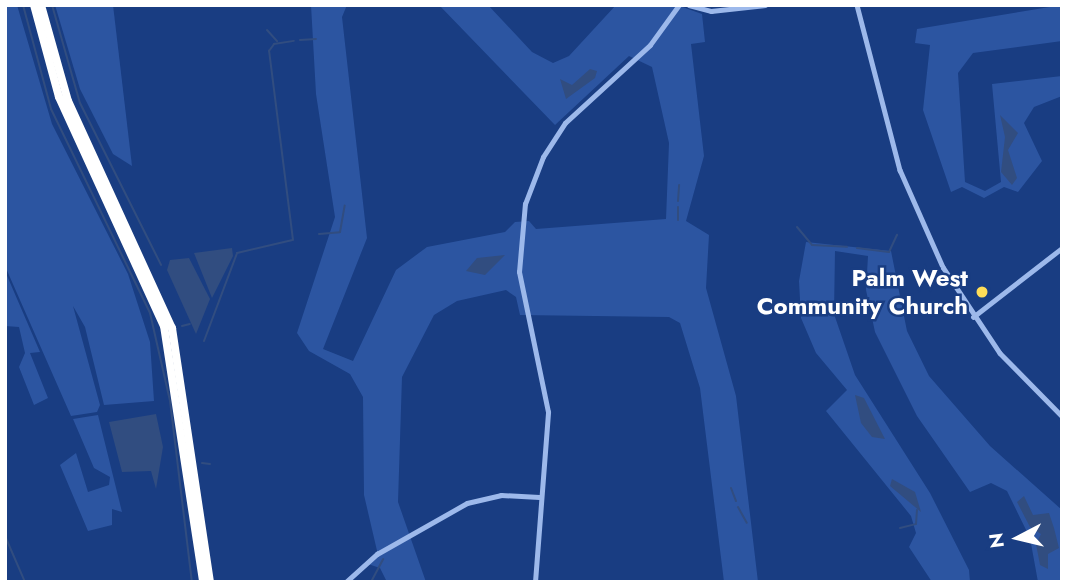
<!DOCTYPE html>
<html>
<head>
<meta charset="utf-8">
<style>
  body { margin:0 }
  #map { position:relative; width:1067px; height:587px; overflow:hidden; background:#193d82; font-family:Jost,sans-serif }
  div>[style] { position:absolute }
  .green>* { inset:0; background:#2c55a1 }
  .water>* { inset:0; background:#314d80 }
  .stream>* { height:2px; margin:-1px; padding:0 1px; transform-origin:1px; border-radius:1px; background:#314d80 }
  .tertiary>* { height:4.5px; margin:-2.25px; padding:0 2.25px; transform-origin:2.25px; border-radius:2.25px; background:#9db9eb }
  .motorway>* { height:8px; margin:-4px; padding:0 4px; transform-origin:4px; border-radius:4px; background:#fff }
  .dots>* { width:19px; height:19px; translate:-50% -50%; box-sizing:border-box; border:4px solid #193d82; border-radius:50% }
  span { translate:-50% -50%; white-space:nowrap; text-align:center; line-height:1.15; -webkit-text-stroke:5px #193d82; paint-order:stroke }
  .poi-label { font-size:24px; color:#fff; font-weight:700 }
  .right { translate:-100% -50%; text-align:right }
  .frame { position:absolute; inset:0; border:7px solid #fff; pointer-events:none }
  .north { position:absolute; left:983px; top:503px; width:70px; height:70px; -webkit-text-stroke:5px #193d82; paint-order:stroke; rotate:263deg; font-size:19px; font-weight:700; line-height:28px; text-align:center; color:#fff }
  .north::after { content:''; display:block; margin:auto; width:24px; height:32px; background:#fff; clip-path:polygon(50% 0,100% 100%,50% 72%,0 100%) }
</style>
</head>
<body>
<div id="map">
  <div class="green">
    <div style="clip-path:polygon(5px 5px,17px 5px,52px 124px,128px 274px,150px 342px,154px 401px,104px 405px,85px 327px,73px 306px,100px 405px,97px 412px,71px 416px,5px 266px)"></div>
    <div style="clip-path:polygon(55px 5px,113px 5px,132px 166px,113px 154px,80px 89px)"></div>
    <div style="clip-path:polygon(311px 5px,347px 5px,342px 17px,367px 238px,323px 349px,353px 361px,396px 270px,427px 247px,505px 232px,515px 222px,529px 221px,536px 229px,666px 219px,669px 143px,652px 67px,629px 56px,555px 125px,439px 5px,488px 5px,532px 52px,553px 63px,569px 56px,616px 5px,677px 5px,702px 14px,705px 42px,691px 44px,704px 156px,686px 221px,709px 235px,706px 288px,736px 396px,758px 582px,724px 582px,700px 388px,680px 323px,669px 317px,520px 315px,516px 297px,506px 290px,457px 301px,434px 315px,402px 377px,398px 502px,426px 582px,387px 582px,380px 568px,368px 564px,378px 555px,364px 495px,363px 397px,350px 374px,309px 351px,297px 333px,335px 217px,316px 94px)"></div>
    <div style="clip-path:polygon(1062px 5px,1062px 41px,973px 53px,958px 73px,965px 182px,985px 191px,1001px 182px,992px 84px,1062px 76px,1062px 96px,1034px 107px,1024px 123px,1042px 161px,1018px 192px,1004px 187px,984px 198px,962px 187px,951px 192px,923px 110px,930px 45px,915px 43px,917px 29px)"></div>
    <div style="clip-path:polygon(806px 242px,891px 251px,907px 331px,929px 376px,990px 446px,1062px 510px,1062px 582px,1038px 582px,1030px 538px,1007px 491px,991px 483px,970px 492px,917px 416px,875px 332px,866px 290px,868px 256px,835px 251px,834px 314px,855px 375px,930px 493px,969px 570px,970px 582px,932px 582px,909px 547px,916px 533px,911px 516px,826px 411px,847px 390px,816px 353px,801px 318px,799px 281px)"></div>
    <div style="clip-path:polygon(5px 271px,40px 352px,30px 353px,48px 398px,34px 405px,19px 367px,25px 353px,19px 327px,5px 326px)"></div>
    <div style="clip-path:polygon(98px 415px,122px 512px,112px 509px,112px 525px,88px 531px,60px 465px,76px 453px,88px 492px,109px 485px,110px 477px,94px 468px,73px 419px)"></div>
  </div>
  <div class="water">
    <div style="clip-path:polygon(590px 69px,597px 71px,595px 78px,566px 99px,560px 79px,572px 85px)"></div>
    <div style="clip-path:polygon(1000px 115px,1018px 133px,1008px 150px,1017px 178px,1012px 185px,1001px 172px,1005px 137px)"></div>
    <div style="clip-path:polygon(232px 248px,233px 256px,212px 298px,194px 253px)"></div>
    <div style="clip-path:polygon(505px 255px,485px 275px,466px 271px,477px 258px)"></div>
    <div style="clip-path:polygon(189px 258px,210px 299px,196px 334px,167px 270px,170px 260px)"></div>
    <div style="clip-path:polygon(855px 395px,864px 398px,885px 439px,872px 437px,861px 423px)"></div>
    <div style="clip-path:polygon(156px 414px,163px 447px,156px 489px,151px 471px,122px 472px,109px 422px)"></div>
    <div style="clip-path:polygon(892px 479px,915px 492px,921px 512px,890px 486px)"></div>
    <div style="clip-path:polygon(1024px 496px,1033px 515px,1049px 513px,1054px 528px,1059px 548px,1048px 554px,1048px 569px,1040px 565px,1036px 544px,1041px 534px,1030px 527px,1017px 502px)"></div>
  </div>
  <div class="stream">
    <div style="left:23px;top:5px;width:108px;rotate:74.9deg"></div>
    <div style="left:51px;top:109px;width:227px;rotate:64.1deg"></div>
    <div style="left:150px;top:313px;width:90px;rotate:77.2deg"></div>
    <div style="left:170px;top:401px;width:182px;rotate:83.1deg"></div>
    <div style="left:52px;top:5px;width:102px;rotate:74.1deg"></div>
    <div style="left:80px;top:103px;width:181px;rotate:63.4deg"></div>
    <div style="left:267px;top:30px;width:15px;rotate:48deg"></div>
    <div style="left:300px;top:40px;width:16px;rotate:-4deg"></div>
    <div style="left:678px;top:201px;width:16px;rotate:-86deg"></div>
    <div style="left:678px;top:220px;width:13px;rotate:-90deg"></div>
    <div style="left:797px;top:227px;width:23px;rotate:50deg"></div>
    <div style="left:812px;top:245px;width:35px;rotate:3deg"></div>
    <div style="left:319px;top:234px;width:21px;rotate:-5deg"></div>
    <div style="left:340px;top:232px;width:27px;rotate:-80deg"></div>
    <div style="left:857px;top:248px;width:32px;rotate:7deg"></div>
    <div style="left:889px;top:252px;width:19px;rotate:-65deg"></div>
    <div style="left:182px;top:326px;width:8px;rotate:-14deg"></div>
    <div style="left:204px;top:341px;width:94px;rotate:-69.4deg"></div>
    <div style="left:237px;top:253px;width:57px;rotate:-13.1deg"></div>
    <div style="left:293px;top:240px;width:191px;rotate:-97.2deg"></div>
    <div style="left:269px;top:51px;width:9px;rotate:-54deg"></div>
    <div style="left:274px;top:44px;width:20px;rotate:-9deg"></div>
    <div style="left:202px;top:463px;width:8px;rotate:7deg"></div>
    <div style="left:731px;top:488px;width:14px;rotate:69deg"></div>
    <div style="left:738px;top:507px;width:18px;rotate:61deg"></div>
    <div style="left:900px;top:528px;width:16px;rotate:-14deg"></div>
    <div style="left:916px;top:524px;width:14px;rotate:-86deg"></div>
    <div style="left:5px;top:536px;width:50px;rotate:66.5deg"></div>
    <div style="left:371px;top:582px;width:26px;rotate:-62deg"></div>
  </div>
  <div class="tertiary">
    <div style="left:689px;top:5px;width:23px;rotate:15deg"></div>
    <div style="left:711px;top:11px;width:54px;rotate:-6.3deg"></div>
    <div style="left:857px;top:5px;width:171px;rotate:75.4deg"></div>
    <div style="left:900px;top:170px;width:106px;rotate:66.1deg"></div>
    <div style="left:943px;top:267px;width:103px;rotate:56.5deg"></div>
    <div style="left:1000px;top:353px;width:88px;rotate:45.5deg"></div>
    <div style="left:973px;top:317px;width:113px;rotate:-37.8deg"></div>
    <div style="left:346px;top:582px;width:42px;rotate:-42.1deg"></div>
    <div style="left:377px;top:554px;width:103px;rotate:-29.5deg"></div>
    <div style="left:467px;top:503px;width:35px;rotate:-13deg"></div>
    <div style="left:501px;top:495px;width:38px;rotate:3deg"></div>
    <div style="left:535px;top:582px;width:170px;rotate:-85.6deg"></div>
    <div style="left:548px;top:412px;width:143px;rotate:-101.7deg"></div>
    <div style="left:519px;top:272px;width:68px;rotate:-85deg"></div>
    <div style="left:525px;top:204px;width:50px;rotate:-69deg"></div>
    <div style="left:543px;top:157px;width:40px;rotate:-57.1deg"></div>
    <div style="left:565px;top:123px;width:115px;rotate:-42.5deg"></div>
    <div style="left:650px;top:45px;width:49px;rotate:-54.1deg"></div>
  </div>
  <div class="motorway">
    <div style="left:34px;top:5px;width:95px;rotate:74.8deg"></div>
    <div style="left:59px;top:97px;width:252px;rotate:65.4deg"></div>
    <div style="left:164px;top:326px;width:259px;rotate:81.3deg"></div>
    <div style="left:41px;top:5px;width:100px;rotate:74.3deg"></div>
    <div style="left:68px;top:101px;width:250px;rotate:65.4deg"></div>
    <div style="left:172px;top:328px;width:257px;rotate:81.5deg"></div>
  </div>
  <div class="dots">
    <div style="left:982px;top:292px;background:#fedd58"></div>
  </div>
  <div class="poi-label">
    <span class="right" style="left:968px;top:292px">Palm West<br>Community Church</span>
  </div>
  <div class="frame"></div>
  <div class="north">N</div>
</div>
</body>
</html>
